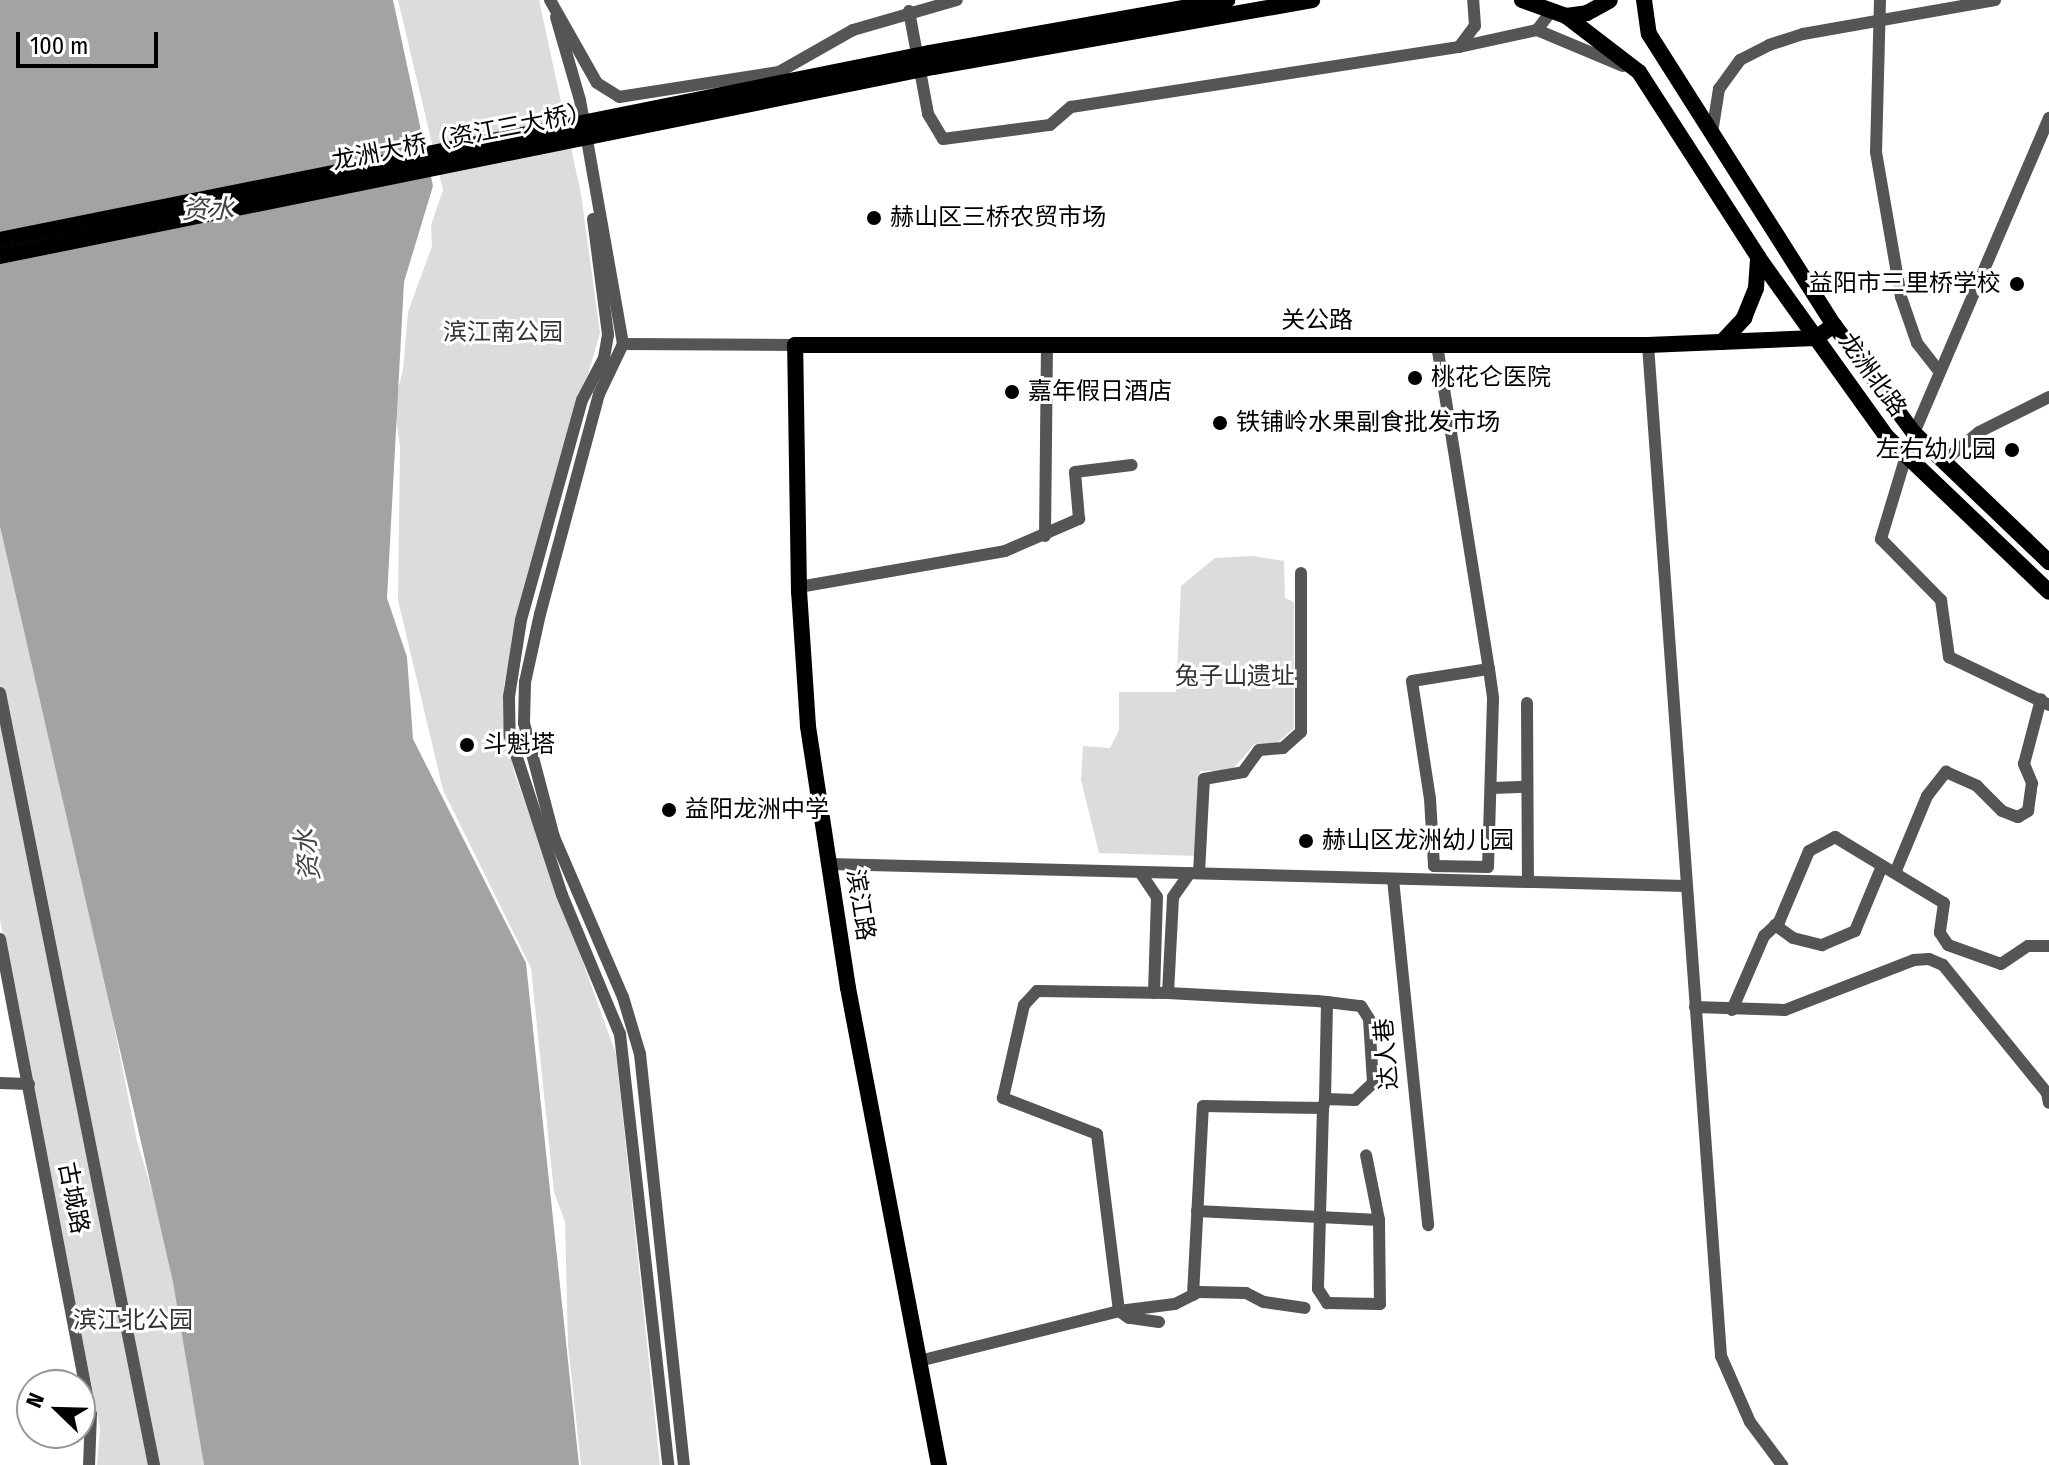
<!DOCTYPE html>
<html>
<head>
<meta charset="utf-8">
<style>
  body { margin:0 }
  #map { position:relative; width:2049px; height:1465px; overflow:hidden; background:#fff; font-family:"Fira Sans Condensed","Noto Sans SC",sans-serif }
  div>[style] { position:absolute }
  .green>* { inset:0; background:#dcdcdc }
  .water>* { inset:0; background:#a3a3a3 }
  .minor>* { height:12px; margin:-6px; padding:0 6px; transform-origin:6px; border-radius:6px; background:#555 }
  .major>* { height:16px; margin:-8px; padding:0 8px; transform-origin:8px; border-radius:8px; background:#000 }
  .dots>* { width:22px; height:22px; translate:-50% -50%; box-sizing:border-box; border:4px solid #fff; border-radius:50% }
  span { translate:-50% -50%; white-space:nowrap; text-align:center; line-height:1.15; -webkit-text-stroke:6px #fff; paint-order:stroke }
  .street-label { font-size:24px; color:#000 }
  .poi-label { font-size:24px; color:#000 }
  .left { translate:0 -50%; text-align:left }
  .right { translate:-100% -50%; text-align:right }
  .park-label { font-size:24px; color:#333 }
  .water-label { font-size:26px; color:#444; font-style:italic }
  .north { position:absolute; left:16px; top:1369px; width:80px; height:80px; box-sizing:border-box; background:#fff; border:2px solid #999; border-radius:50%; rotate:293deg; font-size:22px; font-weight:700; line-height:32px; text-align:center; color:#000 }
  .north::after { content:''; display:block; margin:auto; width:28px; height:36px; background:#000; clip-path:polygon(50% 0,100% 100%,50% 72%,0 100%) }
  .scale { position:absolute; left:16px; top:32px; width:142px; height:36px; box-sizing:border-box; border:4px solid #000; border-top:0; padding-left:10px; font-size:24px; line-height:28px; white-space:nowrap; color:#000; -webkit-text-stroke:6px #fff; paint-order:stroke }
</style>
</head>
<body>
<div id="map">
  <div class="green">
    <div style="clip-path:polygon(398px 0,539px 0,581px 194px,600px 333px,522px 604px,504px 685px,506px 724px,514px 772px,616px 1054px,660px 1465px,581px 1465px,568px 1345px,565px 1222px,554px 1192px,531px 968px,443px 790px,398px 600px,400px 447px,394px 404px,403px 370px,408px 312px,432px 246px,431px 225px,443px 190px)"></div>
    <div style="clip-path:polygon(0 511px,56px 737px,137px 1141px,184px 1297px,211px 1465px,97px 1465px,100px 1429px,0 920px)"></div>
    <div style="clip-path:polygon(1253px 556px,1284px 561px,1285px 598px,1294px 602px,1294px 728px,1277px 743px,1255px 744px,1231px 771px,1200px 771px,1196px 856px,1099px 853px,1081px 780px,1083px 746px,1110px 748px,1119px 730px,1119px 692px,1176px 692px,1181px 586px,1215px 558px)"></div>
  </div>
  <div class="water">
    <div style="clip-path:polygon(0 0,393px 0,433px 186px,404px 282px,387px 598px,407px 657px,413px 739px,526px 963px,579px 1465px,204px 1465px,173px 1282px,0 526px)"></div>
  </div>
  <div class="minor">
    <div style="left:550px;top:0;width:95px;rotate:60.5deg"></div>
    <div style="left:597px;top:83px;width:26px;rotate:32deg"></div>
    <div style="left:619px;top:97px;width:162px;rotate:-8.9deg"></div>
    <div style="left:779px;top:72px;width:85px;rotate:-29.6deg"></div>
    <div style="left:853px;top:30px;width:108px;rotate:-16.1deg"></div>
    <div style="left:1880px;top:0;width:152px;rotate:91.5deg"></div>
    <div style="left:1876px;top:152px;width:147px;rotate:80.2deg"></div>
    <div style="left:1901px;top:297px;width:49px;rotate:70.8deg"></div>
    <div style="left:1917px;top:343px;width:37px;rotate:52deg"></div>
    <div style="left:909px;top:11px;width:105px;rotate:79.5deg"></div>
    <div style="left:928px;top:114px;width:29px;rotate:59deg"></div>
    <div style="left:943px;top:139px;width:108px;rotate:-7.5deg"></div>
    <div style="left:1050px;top:125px;width:28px;rotate:-41deg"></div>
    <div style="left:1071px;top:107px;width:393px;rotate:-8.8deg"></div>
    <div style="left:1459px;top:47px;width:80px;rotate:-12.3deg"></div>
    <div style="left:1537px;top:30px;width:20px;rotate:-53deg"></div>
    <div style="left:556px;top:17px;width:86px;rotate:73.9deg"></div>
    <div style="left:580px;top:100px;width:248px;rotate:80deg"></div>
    <div style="left:623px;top:344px;width:55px;rotate:115.6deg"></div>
    <div style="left:599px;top:394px;width:228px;rotate:105deg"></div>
    <div style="left:540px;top:614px;width:70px;rotate:102.4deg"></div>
    <div style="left:525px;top:682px;width:41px;rotate:91.4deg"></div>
    <div style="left:524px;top:723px;width:118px;rotate:75.3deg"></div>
    <div style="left:554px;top:837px;width:174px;rotate:66.7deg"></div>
    <div style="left:623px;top:997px;width:59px;rotate:73.4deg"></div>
    <div style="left:640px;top:1054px;width:413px;rotate:83.9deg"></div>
    <div style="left:1537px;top:30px;width:93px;rotate:22.7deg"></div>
    <div style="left:1459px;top:47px;width:26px;rotate:-53deg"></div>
    <div style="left:1475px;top:26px;width:26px;rotate:-94deg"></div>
    <div style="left:1712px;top:133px;width:45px;rotate:-81deg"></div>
    <div style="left:1719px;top:89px;width:36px;rotate:-54deg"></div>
    <div style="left:1740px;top:60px;width:33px;rotate:-27deg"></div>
    <div style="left:1769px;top:45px;width:36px;rotate:-18deg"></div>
    <div style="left:1803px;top:34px;width:195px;rotate:-10deg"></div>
    <div style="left:593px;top:219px;width:117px;rotate:82.6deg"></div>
    <div style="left:608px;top:335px;width:23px;rotate:100deg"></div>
    <div style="left:604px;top:358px;width:47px;rotate:117.6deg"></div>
    <div style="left:582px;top:400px;width:228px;rotate:105.5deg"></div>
    <div style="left:521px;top:620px;width:78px;rotate:98.9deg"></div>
    <div style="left:509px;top:697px;width:39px;rotate:89deg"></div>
    <div style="left:510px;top:736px;width:167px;rotate:71.9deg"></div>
    <div style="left:562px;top:895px;width:151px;rotate:67.4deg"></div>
    <div style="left:620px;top:1034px;width:434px;rotate:83.6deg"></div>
    <div style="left:623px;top:344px;width:172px;rotate:0.3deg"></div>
    <div style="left:1437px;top:345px;width:328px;rotate:80.9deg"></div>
    <div style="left:1648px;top:345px;width:1014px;rotate:85.87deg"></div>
    <div style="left:1721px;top:1356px;width:72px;rotate:66.3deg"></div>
    <div style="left:1750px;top:1422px;width:54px;rotate:53.3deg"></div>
    <div style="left:1914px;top:433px;width:343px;rotate:-66.8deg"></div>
    <div style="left:1906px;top:456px;width:87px;rotate:106.8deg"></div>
    <div style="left:1881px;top:539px;width:86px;rotate:45.5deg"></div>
    <div style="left:1941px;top:600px;width:58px;rotate:82deg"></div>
    <div style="left:1949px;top:657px;width:111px;rotate:25.6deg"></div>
    <div style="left:1944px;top:461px;width:45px;rotate:-39.6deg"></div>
    <div style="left:1979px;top:432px;width:78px;rotate:-26.6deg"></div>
    <div style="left:1045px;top:536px;width:191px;rotate:-89.4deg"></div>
    <div style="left:799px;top:587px;width:209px;rotate:-9.9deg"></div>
    <div style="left:1005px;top:551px;width:81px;rotate:-23.4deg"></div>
    <div style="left:1079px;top:519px;width:47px;rotate:-94.9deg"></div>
    <div style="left:1075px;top:472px;width:57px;rotate:-7deg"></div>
    <div style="left:1489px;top:669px;width:30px;rotate:82deg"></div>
    <div style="left:1493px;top:699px;width:168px;rotate:91.7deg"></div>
    <div style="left:1488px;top:867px;width:54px;rotate:-178.9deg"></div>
    <div style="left:1434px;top:866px;width:67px;rotate:-93.4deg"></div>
    <div style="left:1430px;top:799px;width:119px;rotate:-98.7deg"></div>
    <div style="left:1412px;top:681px;width:78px;rotate:-8.9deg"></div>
    <div style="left:0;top:693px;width:787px;rotate:78.72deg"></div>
    <div style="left:1527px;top:703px;width:179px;rotate:89.7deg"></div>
    <div style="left:1492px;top:788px;width:35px;rotate:-2deg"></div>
    <div style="left:829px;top:864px;width:857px;rotate:1.47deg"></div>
    <div style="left:1140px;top:872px;width:30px;rotate:56deg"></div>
    <div style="left:1157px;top:897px;width:96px;rotate:91.8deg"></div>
    <div style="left:1199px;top:873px;width:94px;rotate:-87deg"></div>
    <div style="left:1204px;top:779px;width:40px;rotate:-10deg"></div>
    <div style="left:1243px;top:772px;width:27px;rotate:-54deg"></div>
    <div style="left:1259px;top:750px;width:24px;rotate:-5deg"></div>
    <div style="left:1283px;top:748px;width:24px;rotate:-42deg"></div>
    <div style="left:1301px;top:732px;width:159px;rotate:-90deg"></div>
    <div style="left:1895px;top:873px;width:83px;rotate:-67.4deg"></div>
    <div style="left:1927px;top:796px;width:31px;rotate:-52deg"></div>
    <div style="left:1946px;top:772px;width:34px;rotate:24deg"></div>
    <div style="left:1977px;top:786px;width:35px;rotate:45deg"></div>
    <div style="left:2002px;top:811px;width:17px;rotate:21deg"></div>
    <div style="left:2018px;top:817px;width:12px;rotate:-31deg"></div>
    <div style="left:2028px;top:811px;width:28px;rotate:-82deg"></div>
    <div style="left:2032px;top:783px;width:21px;rotate:-113deg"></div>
    <div style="left:2024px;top:764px;width:67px;rotate:-75.3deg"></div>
    <div style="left:1393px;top:879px;width:348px;rotate:84.2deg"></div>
    <div style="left:1775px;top:925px;width:22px;rotate:36deg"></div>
    <div style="left:1793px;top:938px;width:30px;rotate:14deg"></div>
    <div style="left:1822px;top:945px;width:36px;rotate:-23deg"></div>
    <div style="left:1855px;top:931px;width:70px;rotate:-67.4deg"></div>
    <div style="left:0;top:939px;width:484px;rotate:79.2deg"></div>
    <div style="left:91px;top:1414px;width:51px;rotate:92.2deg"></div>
    <div style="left:1168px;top:993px;width:96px;rotate:-87deg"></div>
    <div style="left:1173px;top:897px;width:29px;rotate:-55deg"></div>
    <div style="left:1695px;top:1007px;width:90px;rotate:1.9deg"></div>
    <div style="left:1785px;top:1010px;width:138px;rotate:-21.2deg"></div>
    <div style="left:1914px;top:960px;width:15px;rotate:-4deg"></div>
    <div style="left:1929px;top:959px;width:15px;rotate:23deg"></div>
    <div style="left:1943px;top:965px;width:165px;rotate:50.9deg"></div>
    <div style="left:2047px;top:1093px;width:10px;rotate:79deg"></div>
    <div style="left:1732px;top:1010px;width:81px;rotate:-66.6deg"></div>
    <div style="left:1764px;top:936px;width:21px;rotate:-43deg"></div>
    <div style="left:1779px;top:922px;width:77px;rotate:-67.1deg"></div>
    <div style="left:1809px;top:851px;width:30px;rotate:-28deg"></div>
    <div style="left:1835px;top:837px;width:127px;rotate:31.2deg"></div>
    <div style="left:1944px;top:903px;width:30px;rotate:98deg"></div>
    <div style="left:1940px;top:933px;width:14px;rotate:56deg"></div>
    <div style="left:1948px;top:945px;width:56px;rotate:19.7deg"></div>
    <div style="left:2001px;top:964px;width:32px;rotate:-34deg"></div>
    <div style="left:2028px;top:946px;width:21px"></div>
    <div style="left:0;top:1083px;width:29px;rotate:2deg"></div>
    <div style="left:1323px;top:1108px;width:181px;rotate:91.6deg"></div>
    <div style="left:1318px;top:1289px;width:17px;rotate:57deg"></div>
    <div style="left:1327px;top:1303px;width:53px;rotate:1.1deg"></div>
    <div style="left:1380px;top:1304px;width:84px;rotate:-90.7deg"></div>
    <div style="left:1197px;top:1211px;width:182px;rotate:2.8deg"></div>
    <div style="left:1379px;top:1220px;width:66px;rotate:-101.3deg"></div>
    <div style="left:1193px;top:1295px;width:189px;rotate:-87deg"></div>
    <div style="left:1203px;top:1106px;width:120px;rotate:1deg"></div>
    <div style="left:1323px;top:1108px;width:8px;rotate:-76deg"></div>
    <div style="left:1159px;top:1322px;width:30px;rotate:-172deg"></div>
    <div style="left:1129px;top:1318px;width:12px;rotate:-145deg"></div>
    <div style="left:1119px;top:1311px;width:178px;rotate:-97.1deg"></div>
    <div style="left:1097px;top:1134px;width:101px;rotate:-159deg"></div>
    <div style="left:1003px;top:1098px;width:95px;rotate:-77.3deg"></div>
    <div style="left:1024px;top:1005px;width:19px;rotate:-47deg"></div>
    <div style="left:1037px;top:991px;width:131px;rotate:0.9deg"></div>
    <div style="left:1168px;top:993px;width:149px;rotate:3.1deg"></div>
    <div style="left:1317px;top:1001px;width:10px;rotate:6deg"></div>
    <div style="left:1327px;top:1002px;width:34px;rotate:7deg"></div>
    <div style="left:1361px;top:1006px;width:15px;rotate:58deg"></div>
    <div style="left:1369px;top:1019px;width:64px;rotate:86.4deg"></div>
    <div style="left:1373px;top:1083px;width:25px;rotate:137deg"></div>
    <div style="left:1355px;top:1100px;width:30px;rotate:-178deg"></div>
    <div style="left:1325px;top:1099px;width:97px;rotate:-88.8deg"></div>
    <div style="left:919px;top:1361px;width:206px;rotate:-14deg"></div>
    <div style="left:1119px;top:1311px;width:56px;rotate:-7.1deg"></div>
    <div style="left:1175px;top:1304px;width:27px;rotate:-27deg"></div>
    <div style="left:1199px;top:1292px;width:47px;rotate:1.2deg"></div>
    <div style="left:1246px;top:1293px;width:20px;rotate:27deg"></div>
    <div style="left:1264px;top:1302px;width:41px;rotate:8.3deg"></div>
  </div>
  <div class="major">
    <div style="left:1522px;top:0;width:47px;rotate:20deg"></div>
    <div style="left:1566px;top:16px;width:21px;rotate:-8deg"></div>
    <div style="left:1587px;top:13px;width:26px;rotate:-29deg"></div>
    <div style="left:1644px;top:0;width:34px;rotate:82deg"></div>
    <div style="left:1649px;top:34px;width:345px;rotate:57.6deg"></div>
    <div style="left:1834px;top:325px;width:134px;rotate:53.5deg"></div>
    <div style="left:1914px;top:433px;width:187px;rotate:43.7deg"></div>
    <div style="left:1566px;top:16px;width:92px;rotate:37.5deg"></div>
    <div style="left:1639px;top:72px;width:220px;rotate:57.2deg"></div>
    <div style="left:1758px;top:257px;width:221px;rotate:54.4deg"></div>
    <div style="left:1887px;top:437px;width:224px;rotate:43.7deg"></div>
    <div style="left:0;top:240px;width:949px;rotate:-11.37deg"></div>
    <div style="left:930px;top:53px;width:302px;rotate:-10.1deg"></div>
    <div style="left:0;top:256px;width:952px;rotate:-11.45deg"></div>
    <div style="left:933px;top:67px;width:385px;rotate:-10deg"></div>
    <div style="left:1722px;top:342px;width:33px;rotate:-47deg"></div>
    <div style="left:1744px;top:318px;width:32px;rotate:-68deg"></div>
    <div style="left:1756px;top:288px;width:31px;rotate:-86deg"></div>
    <div style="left:939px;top:1465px;width:486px;rotate:-100.8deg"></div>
    <div style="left:848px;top:988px;width:265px;rotate:-98.7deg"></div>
    <div style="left:808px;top:726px;width:134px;rotate:-93.8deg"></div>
    <div style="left:799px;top:592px;width:247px;rotate:-90.9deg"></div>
    <div style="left:795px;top:345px;width:853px"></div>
    <div style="left:1648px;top:345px;width:168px;rotate:-2.4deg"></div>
    <div style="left:1816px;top:338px;width:22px;rotate:-36deg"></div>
  </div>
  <div class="dots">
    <div style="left:874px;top:218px;background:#000"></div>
    <div style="left:2017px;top:284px;background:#000"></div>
    <div style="left:1415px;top:378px;background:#000"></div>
    <div style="left:1012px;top:392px;background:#000"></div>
    <div style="left:1220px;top:423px;background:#000"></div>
    <div style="left:2012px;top:450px;background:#000"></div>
    <div style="left:467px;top:745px;background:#000"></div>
    <div style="left:669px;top:810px;background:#000"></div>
    <div style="left:1306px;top:841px;background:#000"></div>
  </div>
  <div class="street-label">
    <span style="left:462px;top:137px;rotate:-11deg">龙洲大桥（资江三大桥）</span>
    <span style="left:1317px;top:321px">关公路</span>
    <span style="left:1872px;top:375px;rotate:54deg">龙洲北路</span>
    <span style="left:860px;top:905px;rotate:81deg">滨江路</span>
    <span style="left:1387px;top:1054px;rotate:-95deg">达人巷</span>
    <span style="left:73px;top:1198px;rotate:79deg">古城路</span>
  </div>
  <div class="poi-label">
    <span class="left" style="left:890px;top:218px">赫山区三桥农贸市场</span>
    <span class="right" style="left:2001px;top:284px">益阳市三里桥学校</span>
    <span class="left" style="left:1431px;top:378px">桃花仑医院</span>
    <span class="left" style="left:1028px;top:392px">嘉年假日酒店</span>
    <span class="left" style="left:1236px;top:423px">铁铺岭水果副食批发市场</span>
    <span class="right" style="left:1996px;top:450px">左右幼儿园</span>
    <span class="left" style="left:483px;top:745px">斗魁塔</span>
    <span class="left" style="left:685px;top:810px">益阳龙洲中学</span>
    <span class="left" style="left:1322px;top:841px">赫山区龙洲幼儿园</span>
  </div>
  <div class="park-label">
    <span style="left:503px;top:333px">滨江南公园</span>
    <span style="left:1235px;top:677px">兔子山遗址</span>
    <span style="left:133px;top:1321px">滨江北公园</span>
  </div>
  <div class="water-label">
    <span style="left:208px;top:210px">资水</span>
    <span style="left:308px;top:855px;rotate:-96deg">资水</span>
  </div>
  <div class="north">N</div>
  <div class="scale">100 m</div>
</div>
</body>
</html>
